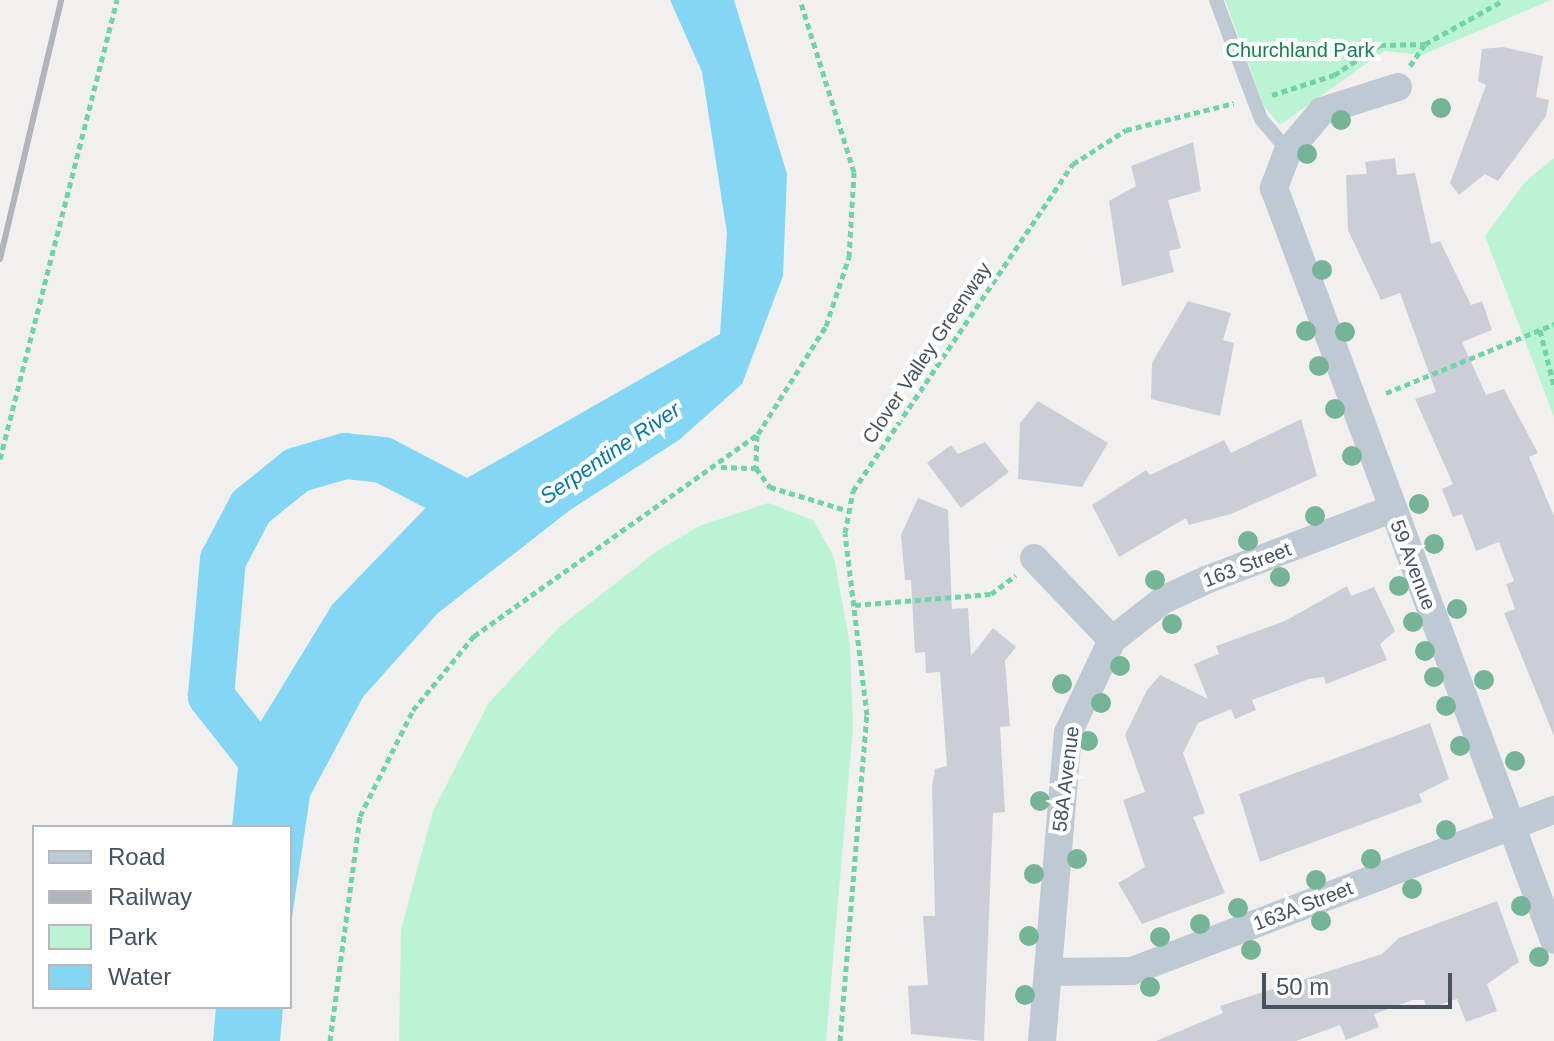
<!DOCTYPE html>
<html>
<head>
<meta charset="utf-8">
<style>
  body { margin:0 }
  #map { position:relative; width:1554px; height:1041px; overflow:hidden; background:#f2f0ef; font-family:Arial,sans-serif }
  div>[style] { position:absolute }
  .green>* { inset:0; background:#baf4d4 }
  .water>* { inset:0; background:#83d7f5 }
  .river>* { height:46px; margin:-23px; padding:0 23px; transform-origin:23px; border-radius:23px; background:#83d7f5 }
  .building>* { inset:0; background:#cbced6 }
  .path>* { height:5px; margin-top:-2.5px; transform-origin:0; background:repeating-linear-gradient(90deg,#6fd5a9 0 6px,transparent 0 10px) }
  .service>* { height:14px; margin:-7px; padding:0 7px; transform-origin:7px; border-radius:7px; background:#bfc9d3 }
  .minor>* { height:28px; margin:-14px; padding:0 14px; transform-origin:14px; border-radius:14px; background:#bfc9d3 }
  .rail>* { height:6px; margin:-3px; padding:0 3px; transform-origin:3px; border-radius:3px; background:#b1b4bb }
  .trees>* { width:20px; height:20px; margin:-10px; border-radius:50%; background:#75b497 }
  span { translate:-50% -50%; white-space:nowrap; text-align:center; line-height:1.15; -webkit-text-stroke:8px #fff; paint-order:stroke }
  .park-label { font-size:20px; color:#0e834f }
  .street-label { font-size:20px; color:#46525f }
  .water-label { font-size:22px; color:#027ba7; font-style:italic }
  .legend { position:absolute; left:32px; top:825px; width:260px; height:184px; box-sizing:border-box; background:#fff; border:2px solid #b5babf; margin:0; padding:10px 14px; list-style:none; font-size:24px; color:#46525f }
  .legend li { display:flex; align-items:center; gap:16px; height:40px }
  .legend b { width:40px; border:2px solid #b5babf }
  .scale { position:absolute; left:1262px; top:973px; width:190px; height:36px; box-sizing:border-box; border:4px solid #46525f; border-top:0; padding-left:10px; font-size:24px; line-height:28px; white-space:nowrap; color:#46525f; -webkit-text-stroke:6px #fff; paint-order:stroke }
</style>
</head>
<body>
<div id="map">
  <div class="green">
    <div style="clip-path:polygon(1225px 0,1551px 0,1422px 55px,1384px 51px,1280px 125px,1264px 106px)"></div>
    <div style="clip-path:polygon(1554px 158px,1554px 417px,1485px 236px,1525px 182px)"></div>
    <div style="clip-path:polygon(768px 503px,813px 520px,834px 557px,850px 644px,853px 728px,826px 1041px,399px 1041px,401px 929px,433px 811px,488px 704px,558px 628px,656px 552px,699px 526px)"></div>
  </div>
  <div class="water">
    <div style="clip-path:polygon(670px 0,734px 0,787px 174px,783px 276px,742px 384px,679px 440px,570px 510px,438px 613px,363px 697px,310px 796px,290px 931px,290px 827px,232px 827px,239px 757px,332px 605px,439px 494px,720px 334px,727px 233px,702px 72px)"></div>
    <div style="clip-path:polygon(216px 1007px,283px 1007px,280px 1041px,213px 1041px)"></div>
  </div>
  <div class="river">
    <div style="left:282px;top:786px;width:115px;rotate:-128.3deg"></div>
    <div style="left:211px;top:696px;width:137px;rotate:-85deg"></div>
    <div style="left:223px;top:560px;width:60px;rotate:-62.2deg"></div>
    <div style="left:251px;top:507px;width:59px;rotate:-38.8deg"></div>
    <div style="left:297px;top:470px;width:50px;rotate:-16.3deg"></div>
    <div style="left:345px;top:456px;width:38px;rotate:6deg"></div>
    <div style="left:383px;top:460px;width:132px;rotate:27.5deg"></div>
  </div>
  <div class="building">
    <div style="clip-path:polygon(1503px 47px,1543px 56px,1536px 97px,1549px 100px,1546px 116px,1498px 181px,1485px 174px,1459px 195px,1450px 183px,1486px 85px,1478px 81px,1482px 49px)"></div>
    <div style="clip-path:polygon(1193px 142px,1201px 191px,1168px 200px,1181px 248px,1169px 251px,1174px 272px,1122px 286px,1109px 201px,1136px 186px,1131px 166px)"></div>
    <div style="clip-path:polygon(1395px 158px,1397px 175px,1415px 173px,1431px 244px,1440px 241px,1471px 305px,1482px 301px,1492px 330px,1462px 342px,1486px 395px,1504px 389px,1538px 453px,1529px 457px,1554px 516px,1554px 736px,1504px 613px,1515px 609px,1506px 584px,1514px 581px,1499px 542px,1476px 551px,1462px 514px,1453px 517px,1442px 489px,1453px 484px,1415px 399px,1436px 392px,1400px 293px,1381px 300px,1348px 230px,1346px 175px,1367px 174px,1365px 162px)"></div>
    <div style="clip-path:polygon(1188px 301px,1231px 313px,1223px 340px,1234px 343px,1220px 416px,1151px 399px,1152px 363px)"></div>
    <div style="clip-path:polygon(1038px 401px,1108px 443px,1082px 487px,1018px 479px,1020px 423px)"></div>
    <div style="clip-path:polygon(1301px 419px,1317px 476px,1231px 514px,1189px 525px,1186px 518px,1119px 557px,1092px 505px,1146px 470px,1150px 475px,1224px 440px,1231px 453px)"></div>
    <div style="clip-path:polygon(985px 442px,1009px 472px,961px 508px,927px 463px,951px 445px,958px 454px)"></div>
    <div style="clip-path:polygon(918px 498px,948px 510px,952px 609px,968px 608px,971px 656px,993px 628px,1016px 647px,1005px 661px,1010px 726px,1000px 727px,1005px 812px,993px 813px,984px 1041px,911px 1034px,908px 986px,928px 985px,923px 916px,935px 916px,932px 787px,935px 769px,947px 766px,940px 672px,926px 673px,925px 652px,915px 653px,911px 580px,905px 580px,901px 535px)"></div>
    <div style="clip-path:polygon(1347px 586px,1351px 596px,1374px 587px,1395px 631px,1380px 644px,1387px 660px,1326px 684px,1324px 677px,1309px 679px,1252px 700px,1256px 710px,1235px 719px,1231px 709px,1198px 723px,1183px 753px,1205px 813px,1193px 817px,1225px 893px,1142px 924px,1118px 883px,1145px 867px,1123px 800px,1145px 792px,1125px 735px,1147px 690px,1160px 675px,1208px 699px,1194px 664px,1219px 654px,1216px 646px,1285px 621px)"></div>
    <div style="clip-path:polygon(1430px 723px,1449px 779px,1419px 794px,1422px 802px,1260px 862px,1239px 794px)"></div>
    <div style="clip-path:polygon(1497px 901px,1519px 962px,1487px 984px,1497px 1011px,1466px 1022px,1457px 999px,1427px 1009px,1424px 1000px,1413px 1000px,1374px 1014px,1379px 1027px,1346px 1040px,1340px 1025px,1296px 1041px,1156px 1041px,1223px 1013px,1220px 1006px,1382px 954px,1399px 938px)"></div>
  </div>
  <div class="path">
    <div style="left:1410px;top:66px;width:27px;rotate:-56deg"></div>
    <div style="left:1272px;top:95px;width:65px;rotate:-17.9deg"></div>
    <div style="left:1334px;top:75px;width:55px;rotate:-33.1deg"></div>
    <div style="left:1380px;top:45px;width:45px;rotate:-1.3deg"></div>
    <div style="left:1425px;top:44px;width:90px;rotate:-29.1deg"></div>
    <div style="left:1540px;top:330px;width:58px;rotate:76deg"></div>
    <div style="left:1386px;top:393px;width:182px;rotate:-22.3deg"></div>
    <div style="left:757px;top:435px;width:33px;rotate:92deg"></div>
    <div style="left:756px;top:468px;width:24px;rotate:54deg"></div>
    <div style="left:770px;top:487px;width:79px;rotate:16.8deg"></div>
    <div style="left:0;top:459px;width:474px;rotate:-75.7deg"></div>
    <div style="left:721px;top:467px;width:35px;rotate:2deg"></div>
    <div style="left:855px;top:605px;width:136px;rotate:-4.6deg"></div>
    <div style="left:991px;top:594px;width:31px;rotate:-37deg"></div>
    <div style="left:330px;top:1041px;width:227px;rotate:-82.4deg"></div>
    <div style="left:360px;top:816px;width:119px;rotate:-63.4deg"></div>
    <div style="left:413px;top:710px;width:96px;rotate:-50.5deg"></div>
    <div style="left:474px;top:636px;width:349px;rotate:-35.4deg"></div>
    <div style="left:758px;top:434px;width:128px;rotate:-57.8deg"></div>
    <div style="left:826px;top:326px;width:73px;rotate:-71.6deg"></div>
    <div style="left:849px;top:257px;width:85px;rotate:-86.6deg"></div>
    <div style="left:854px;top:172px;width:180px;rotate:-107.4deg"></div>
    <div style="left:840px;top:1041px;width:327px;rotate:-85.3deg"></div>
    <div style="left:867px;top:715px;width:183px;rotate:-96.9deg"></div>
    <div style="left:845px;top:533px;width:43px;rotate:-79.2deg"></div>
    <div style="left:853px;top:491px;width:394px;rotate:-56.1deg"></div>
    <div style="left:1073px;top:164px;width:63px;rotate:-32.7deg"></div>
    <div style="left:1126px;top:130px;width:111px;rotate:-14deg"></div>
  </div>
  <div class="service">
    <div style="left:1216px;top:0;width:127px;rotate:69.3deg"></div>
    <div style="left:1261px;top:119px;width:42px;rotate:49.8deg"></div>
  </div>
  <div class="minor">
    <div style="left:1398px;top:87px;width:80px;rotate:162.5deg"></div>
    <div style="left:1322px;top:111px;width:52px;rotate:130.4deg"></div>
    <div style="left:1288px;top:151px;width:40px;rotate:111deg"></div>
    <div style="left:1274px;top:188px;width:802px;rotate:69.58deg"></div>
    <div style="left:1034px;top:558px;width:113px;rotate:46.4deg"></div>
    <div style="left:1048px;top:972px;width:84px;rotate:-0.7deg"></div>
    <div style="left:1132px;top:971px;width:452px;rotate:-20.9deg"></div>
    <div style="left:1042px;top:1041px;width:309px;rotate:-85.2deg"></div>
    <div style="left:1068px;top:733px;width:103px;rotate:-64.7deg"></div>
    <div style="left:1112px;top:640px;width:65px;rotate:-38.1deg"></div>
    <div style="left:1163px;top:600px;width:47px;rotate:-24.9deg"></div>
    <div style="left:1206px;top:580px;width:199px;rotate:-20.9deg"></div>
  </div>
  <div class="rail">
    <div style="left:0;top:259px;width:266px;rotate:-76.7deg"></div>
  </div>
  <div class="trees">
    <div style="left:1441px;top:108px"></div>
    <div style="left:1341px;top:120px"></div>
    <div style="left:1307px;top:154px"></div>
    <div style="left:1322px;top:270px"></div>
    <div style="left:1306px;top:331px"></div>
    <div style="left:1345px;top:332px"></div>
    <div style="left:1319px;top:366px"></div>
    <div style="left:1335px;top:409px"></div>
    <div style="left:1352px;top:456px"></div>
    <div style="left:1419px;top:504px"></div>
    <div style="left:1315px;top:516px"></div>
    <div style="left:1248px;top:541px"></div>
    <div style="left:1434px;top:544px"></div>
    <div style="left:1280px;top:577px"></div>
    <div style="left:1155px;top:580px"></div>
    <div style="left:1399px;top:586px"></div>
    <div style="left:1457px;top:609px"></div>
    <div style="left:1413px;top:622px"></div>
    <div style="left:1172px;top:624px"></div>
    <div style="left:1425px;top:651px"></div>
    <div style="left:1120px;top:666px"></div>
    <div style="left:1434px;top:677px"></div>
    <div style="left:1484px;top:680px"></div>
    <div style="left:1062px;top:684px"></div>
    <div style="left:1101px;top:703px"></div>
    <div style="left:1446px;top:706px"></div>
    <div style="left:1088px;top:741px"></div>
    <div style="left:1460px;top:746px"></div>
    <div style="left:1515px;top:761px"></div>
    <div style="left:1040px;top:801px"></div>
    <div style="left:1446px;top:830px"></div>
    <div style="left:1077px;top:859px"></div>
    <div style="left:1371px;top:859px"></div>
    <div style="left:1034px;top:874px"></div>
    <div style="left:1316px;top:880px"></div>
    <div style="left:1412px;top:889px"></div>
    <div style="left:1521px;top:906px"></div>
    <div style="left:1238px;top:908px"></div>
    <div style="left:1321px;top:921px"></div>
    <div style="left:1200px;top:924px"></div>
    <div style="left:1029px;top:936px"></div>
    <div style="left:1160px;top:937px"></div>
    <div style="left:1251px;top:950px"></div>
    <div style="left:1539px;top:957px"></div>
    <div style="left:1150px;top:987px"></div>
    <div style="left:1025px;top:995px"></div>
  </div>
  <div class="park-label">
    <span style="left:1300px;top:50px">Churchland Park</span>
  </div>
  <div class="street-label">
    <span style="left:927px;top:353px;rotate:-56deg">Clover Valley Greenway</span>
    <span style="left:1247px;top:565px;rotate:-21deg">163 Street</span>
    <span style="left:1413px;top:565px;rotate:69deg">59 Avenue</span>
    <span style="left:1066px;top:779px;rotate:-83deg">58A Avenue</span>
    <span style="left:1303px;top:906px;rotate:-21deg">163A Street</span>
  </div>
  <div class="water-label">
    <span style="left:610px;top:453px;rotate:-34deg">Serpentine River</span>
  </div>
  <ul class="legend">
  <li><b style="height:10px;background:#bfc9d3"></b>Road</li>
  <li><b style="height:10px;background:#b1b4bb"></b>Railway</li>
  <li><b style="height:22px;background:#baf4d4"></b>Park</li>
  <li><b style="height:22px;background:#83d7f5"></b>Water</li>
  </ul>
  <div class="scale">50 m</div>
</div>
</body>
</html>
